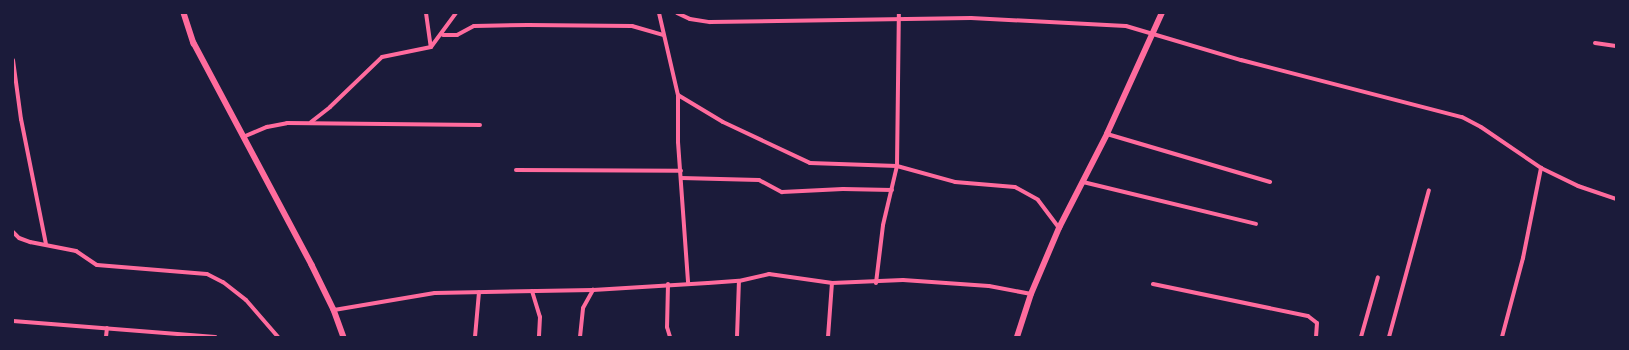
<!DOCTYPE html>
<html>
<head>
<meta charset="utf-8">
<style>
  body { margin:0 }
  #map { position:relative; width:1629px; height:350px; overflow:hidden; background:#1b1b3a; font-family:Ubuntu,sans-serif }
  div>[style] { position:absolute }
  .minor>* { height:4px; margin:-2px; padding:0 2px; transform-origin:2px; border-radius:2px; background:#ff6b9d }
  .tertiary>* { height:5.5px; margin:-2.75px; padding:0 2.75px; transform-origin:2.75px; border-radius:2.75px; background:#ff6b9d }
  span { translate:-50% -50%; white-space:nowrap; text-align:center; line-height:1.15; -webkit-text-stroke:3.5px #1b1b3a; paint-order:stroke }
  .frame { position:absolute; inset:0; border:14px solid #1b1b3a; pointer-events:none }
</style>
</head>
<body>
<div id="map">
  <div class="minor">
    <div style="left:426px;top:13px;width:34px;rotate:82deg"></div>
    <div style="left:659px;top:13px;width:84px;rotate:77deg"></div>
    <div style="left:678px;top:95px;width:47px;rotate:90deg"></div>
    <div style="left:678px;top:142px;width:141px;rotate:85.9deg"></div>
    <div style="left:677px;top:13px;width:14px;rotate:25deg"></div>
    <div style="left:690px;top:19px;width:20px;rotate:9deg"></div>
    <div style="left:710px;top:22px;width:261px;rotate:-0.9deg"></div>
    <div style="left:971px;top:18px;width:155px;rotate:3deg"></div>
    <div style="left:1126px;top:26px;width:120px;rotate:16.5deg"></div>
    <div style="left:1241px;top:60px;width:228px;rotate:14.5deg"></div>
    <div style="left:1462px;top:117px;width:21px;rotate:28deg"></div>
    <div style="left:1481px;top:127px;width:73px;rotate:34.3deg"></div>
    <div style="left:1541px;top:168px;width:41px;rotate:25.9deg"></div>
    <div style="left:1578px;top:186px;width:40px;rotate:18.9deg"></div>
    <div style="left:443px;top:35px;width:14px"></div>
    <div style="left:457px;top:35px;width:19px;rotate:-28deg"></div>
    <div style="left:474px;top:26px;width:54px;rotate:-1.1deg"></div>
    <div style="left:528px;top:25px;width:104px;rotate:0.6deg"></div>
    <div style="left:632px;top:26px;width:33px;rotate:16deg"></div>
    <div style="left:1595px;top:43px;width:21px;rotate:8deg"></div>
    <div style="left:13px;top:60px;width:60px;rotate:82.3deg"></div>
    <div style="left:21px;top:119px;width:127px;rotate:78.7deg"></div>
    <div style="left:678px;top:95px;width:52px;rotate:31deg"></div>
    <div style="left:723px;top:122px;width:96px;rotate:25.2deg"></div>
    <div style="left:810px;top:163px;width:87px;rotate:2deg"></div>
    <div style="left:897px;top:166px;width:60px;rotate:15.4deg"></div>
    <div style="left:955px;top:182px;width:60px;rotate:4.8deg"></div>
    <div style="left:1015px;top:187px;width:26px;rotate:29deg"></div>
    <div style="left:1038px;top:200px;width:35px;rotate:53deg"></div>
    <div style="left:311px;top:122px;width:24px;rotate:-38deg"></div>
    <div style="left:330px;top:107px;width:72px;rotate:-43.9deg"></div>
    <div style="left:382px;top:57px;width:50px;rotate:-11.5deg"></div>
    <div style="left:431px;top:47px;width:42px;rotate:-53.7deg"></div>
    <div style="left:1107px;top:134px;width:170px;rotate:16.4deg"></div>
    <div style="left:243px;top:137px;width:26px;rotate:-23deg"></div>
    <div style="left:267px;top:127px;width:20px;rotate:-11deg"></div>
    <div style="left:287px;top:123px;width:193px;rotate:0.6deg"></div>
    <div style="left:516px;top:170px;width:165px;rotate:0.3deg"></div>
    <div style="left:681px;top:178px;width:78px;rotate:1.5deg"></div>
    <div style="left:759px;top:180px;width:26px;rotate:28deg"></div>
    <div style="left:782px;top:192px;width:61px;rotate:-2.8deg"></div>
    <div style="left:843px;top:189px;width:49px;rotate:1.2deg"></div>
    <div style="left:1083px;top:182px;width:178px;rotate:13.6deg"></div>
    <div style="left:13px;top:232px;width:8px;rotate:45deg"></div>
    <div style="left:19px;top:238px;width:12px;rotate:20deg"></div>
    <div style="left:30px;top:242px;width:47px;rotate:11.1deg"></div>
    <div style="left:76px;top:251px;width:25px;rotate:34deg"></div>
    <div style="left:97px;top:265px;width:110px;rotate:4.7deg"></div>
    <div style="left:207px;top:274px;width:18px;rotate:27deg"></div>
    <div style="left:223px;top:282px;width:29px;rotate:38deg"></div>
    <div style="left:246px;top:300px;width:49px;rotate:49.1deg"></div>
    <div style="left:876px;top:283px;width:58px;rotate:-83.1deg"></div>
    <div style="left:883px;top:225px;width:61px;rotate:-76.7deg"></div>
    <div style="left:897px;top:166px;width:153px;rotate:-89.3deg"></div>
    <div style="left:668px;top:284px;width:43px;rotate:91.3deg"></div>
    <div style="left:667px;top:327px;width:10px;rotate:73deg"></div>
    <div style="left:1153px;top:284px;width:158px;rotate:11.7deg"></div>
    <div style="left:1308px;top:316px;width:11px;rotate:38deg"></div>
    <div style="left:1317px;top:323px;width:14px;rotate:94deg"></div>
    <div style="left:532px;top:291px;width:27px;rotate:73deg"></div>
    <div style="left:540px;top:317px;width:20px;rotate:93deg"></div>
    <div style="left:334px;top:310px;width:102px;rotate:-9.6deg"></div>
    <div style="left:435px;top:293px;width:158px;rotate:-1.1deg"></div>
    <div style="left:593px;top:290px;width:115px;rotate:-3.5deg"></div>
    <div style="left:708px;top:283px;width:31px;rotate:-4deg"></div>
    <div style="left:739px;top:281px;width:31px;rotate:-13deg"></div>
    <div style="left:769px;top:274px;width:64px;rotate:8.1deg"></div>
    <div style="left:832px;top:283px;width:71px;rotate:-2.4deg"></div>
    <div style="left:903px;top:280px;width:86px;rotate:4deg"></div>
    <div style="left:989px;top:286px;width:43px;rotate:10.8deg"></div>
    <div style="left:13px;top:321px;width:203px;rotate:4.5deg"></div>
    <div style="left:106px;top:337px;width:9px;rotate:-84deg"></div>
    <div style="left:475px;top:337px;width:45px;rotate:-84.9deg"></div>
    <div style="left:580px;top:337px;width:29px;rotate:-84deg"></div>
    <div style="left:583px;top:308px;width:21px;rotate:-61deg"></div>
    <div style="left:737px;top:337px;width:56px;rotate:-88deg"></div>
    <div style="left:828px;top:337px;width:54px;rotate:-85.8deg"></div>
    <div style="left:1361px;top:337px;width:62px;rotate:-74.2deg"></div>
    <div style="left:1389px;top:337px;width:152px;rotate:-74.8deg"></div>
    <div style="left:1502px;top:337px;width:82px;rotate:-75.1deg"></div>
    <div style="left:1523px;top:258px;width:92px;rotate:-78.7deg"></div>
  </div>
  <div class="tertiary">
    <div style="left:184px;top:13px;width:32px;rotate:72deg"></div>
    <div style="left:194px;top:43px;width:251px;rotate:62deg"></div>
    <div style="left:312px;top:265px;width:50px;rotate:63.9deg"></div>
    <div style="left:334px;top:310px;width:29px;rotate:70deg"></div>
    <div style="left:1017px;top:337px;width:45px;rotate:-72deg"></div>
    <div style="left:1031px;top:294px;width:72px;rotate:-67deg"></div>
    <div style="left:1059px;top:228px;width:106px;rotate:-62.9deg"></div>
    <div style="left:1107px;top:134px;width:133px;rotate:-65.6deg"></div>
  </div>
  <div class="frame"></div>
</div>
</body>
</html>
